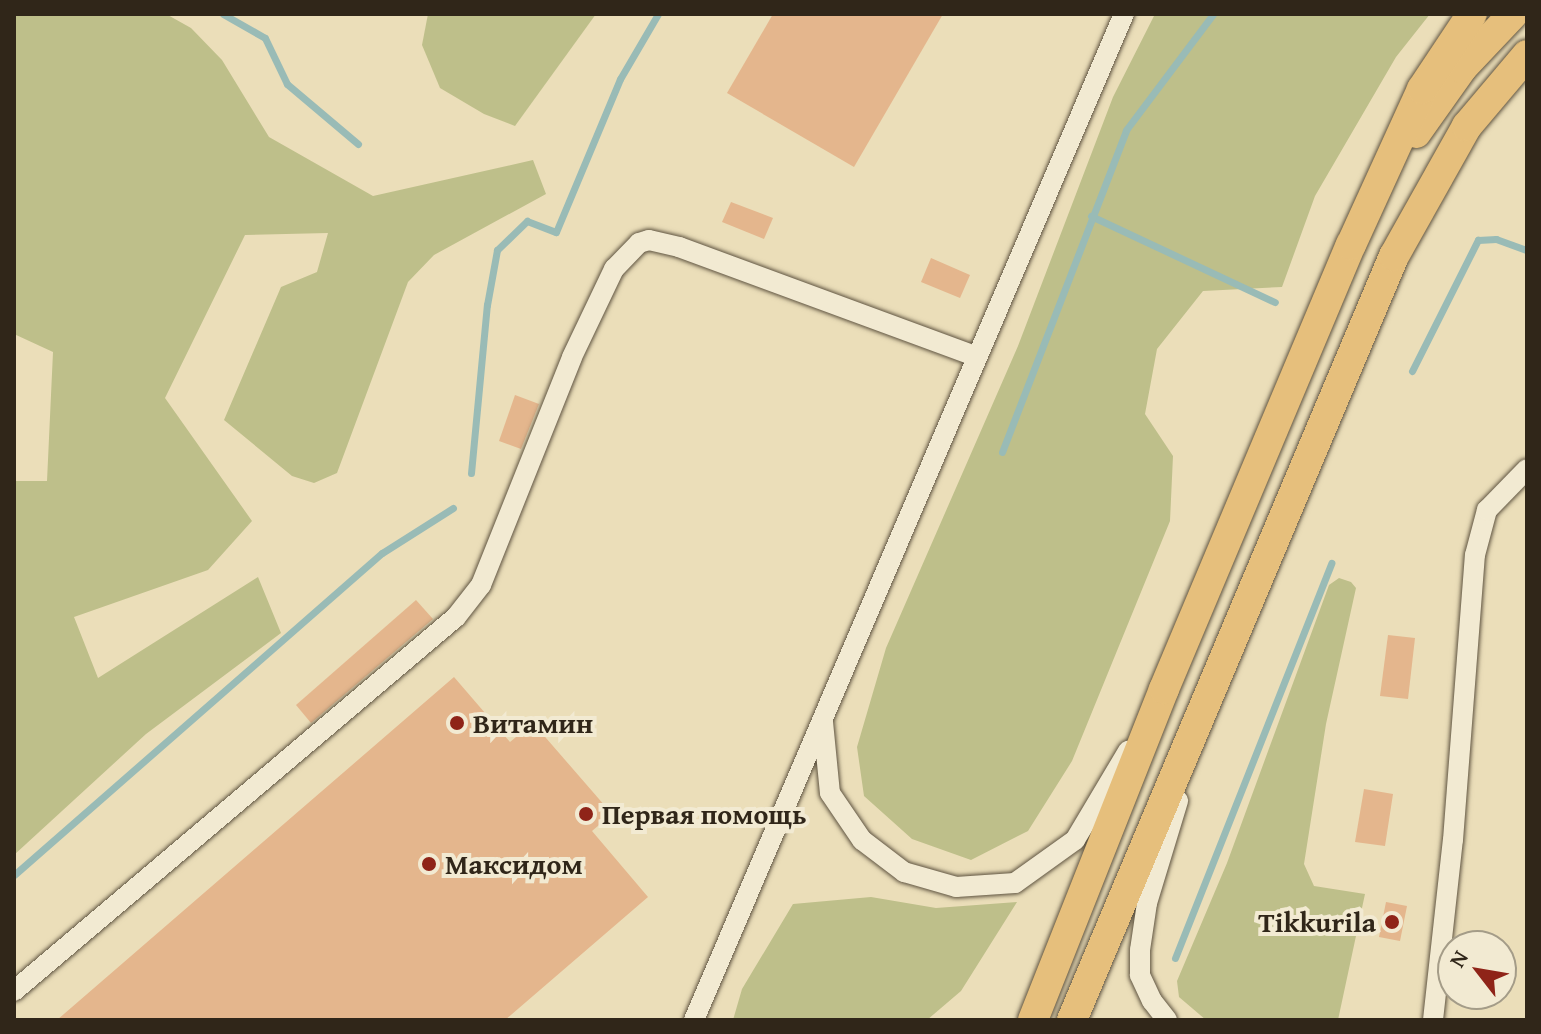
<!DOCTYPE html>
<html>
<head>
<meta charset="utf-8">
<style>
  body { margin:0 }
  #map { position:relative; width:1541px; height:1034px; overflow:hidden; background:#ebdeb9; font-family:"Gentium Book Plus",serif }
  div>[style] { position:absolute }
  .green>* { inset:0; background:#bebf8a }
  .stream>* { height:7px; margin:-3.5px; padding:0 3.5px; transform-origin:3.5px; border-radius:3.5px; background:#99bbb6 }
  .building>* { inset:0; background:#e4b68d }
  .roads { filter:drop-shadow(0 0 2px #5f5441) drop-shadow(0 0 2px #5f5441) }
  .minor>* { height:20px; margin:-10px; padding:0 10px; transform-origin:10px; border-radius:10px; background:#f2ead2 }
  .primary>* { height:30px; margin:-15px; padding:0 15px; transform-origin:15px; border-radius:15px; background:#e6bf7c }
  .dots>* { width:22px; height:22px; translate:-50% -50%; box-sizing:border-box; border:4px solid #f2ead2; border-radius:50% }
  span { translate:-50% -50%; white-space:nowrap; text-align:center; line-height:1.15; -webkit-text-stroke:8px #f2ead2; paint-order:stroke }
  .poi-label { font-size:28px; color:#302619; font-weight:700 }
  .left { translate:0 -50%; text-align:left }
  .right { translate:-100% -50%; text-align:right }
  .frame { position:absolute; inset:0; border:16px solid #302619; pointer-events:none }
  .north { position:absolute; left:1437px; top:930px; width:80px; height:80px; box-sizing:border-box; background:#f2ead2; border:2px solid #a49c88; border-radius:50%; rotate:301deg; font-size:22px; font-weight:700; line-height:32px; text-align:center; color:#302619 }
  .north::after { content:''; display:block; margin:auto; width:28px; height:36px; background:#8f2418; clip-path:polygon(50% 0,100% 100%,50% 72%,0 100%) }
</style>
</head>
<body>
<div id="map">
  <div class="green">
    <div style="clip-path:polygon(14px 14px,166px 14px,191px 28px,222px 60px,269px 137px,373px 196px,533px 160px,546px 194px,434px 255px,408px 282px,337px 473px,314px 483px,292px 476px,224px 420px,281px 287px,317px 272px,328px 233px,245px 235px,165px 398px,252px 521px,208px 570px,74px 617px,98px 678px,258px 577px,281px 633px,146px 734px,14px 855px,14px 481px,47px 481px,53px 352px,14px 334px)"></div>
    <div style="clip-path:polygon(428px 14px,596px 14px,515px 126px,484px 114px,440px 88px,422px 45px)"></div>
    <div style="clip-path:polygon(1155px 14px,1430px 14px,1396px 57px,1315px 196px,1282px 287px,1203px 291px,1157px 349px,1145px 414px,1173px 456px,1170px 521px,1072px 761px,1028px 831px,971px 860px,912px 839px,864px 796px,857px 747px,886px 648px,1018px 346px,1113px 97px)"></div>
    <div style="clip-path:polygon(1339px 578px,1351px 582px,1356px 588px,1326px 724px,1304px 864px,1314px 886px,1365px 894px,1338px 1020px,1206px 1020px,1179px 997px,1177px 981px,1227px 863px,1329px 585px)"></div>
    <div style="clip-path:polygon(871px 897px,936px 908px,1017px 902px,961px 991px,927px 1020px,733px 1020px,742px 989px,793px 904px)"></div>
  </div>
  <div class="stream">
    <div style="left:223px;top:14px;width:48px;rotate:29.7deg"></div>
    <div style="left:265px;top:38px;width:51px;rotate:64.4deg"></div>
    <div style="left:287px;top:84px;width:93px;rotate:40.2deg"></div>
    <div style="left:1091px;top:216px;width:203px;rotate:25.1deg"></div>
    <div style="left:1412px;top:371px;width:147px;rotate:-63.3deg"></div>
    <div style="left:1478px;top:240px;width:18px;rotate:-3deg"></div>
    <div style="left:1496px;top:239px;width:33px;rotate:20deg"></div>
    <div style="left:1002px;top:452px;width:345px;rotate:-68.9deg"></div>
    <div style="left:1126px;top:130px;width:145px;rotate:-53.1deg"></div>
    <div style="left:471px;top:473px;width:169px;rotate:-84.6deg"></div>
    <div style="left:487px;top:305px;width:56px;rotate:-79.7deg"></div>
    <div style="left:497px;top:250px;width:42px;rotate:-44deg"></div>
    <div style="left:527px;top:221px;width:31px;rotate:21deg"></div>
    <div style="left:556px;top:232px;width:166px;rotate:-67.3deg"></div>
    <div style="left:620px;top:79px;width:75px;rotate:-59.7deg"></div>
    <div style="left:14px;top:875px;width:489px;rotate:-41.2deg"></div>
    <div style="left:382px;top:553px;width:84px;rotate:-32.4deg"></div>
    <div style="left:1175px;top:958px;width:425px;rotate:-68.4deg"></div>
  </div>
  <div class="building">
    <div style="clip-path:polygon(773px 14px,943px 14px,854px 167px,727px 93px)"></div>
    <div style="clip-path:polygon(731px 202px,773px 218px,764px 239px,722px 222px)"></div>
    <div style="clip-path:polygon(931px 258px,970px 275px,960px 298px,921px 282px)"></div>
    <div style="clip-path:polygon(515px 395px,539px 404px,521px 449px,499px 441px)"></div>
    <div style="clip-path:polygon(416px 600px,433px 619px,311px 723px,296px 705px)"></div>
    <div style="clip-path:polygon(1388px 635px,1415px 638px,1408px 699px,1380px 696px)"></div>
    <div style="clip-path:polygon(454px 677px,510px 742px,533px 723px,612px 814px,592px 831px,648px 897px,505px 1020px,57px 1020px)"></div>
    <div style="clip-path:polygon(1364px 789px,1393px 794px,1385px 846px,1355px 842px)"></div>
    <div style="clip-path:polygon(1386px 902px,1407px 906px,1400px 941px,1379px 937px)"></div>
  </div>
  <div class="roads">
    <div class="minor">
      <div style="left:823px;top:722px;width:71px;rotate:84.4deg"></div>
      <div style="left:830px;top:793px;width:57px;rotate:55.8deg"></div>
      <div style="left:862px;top:840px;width:53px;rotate:37.3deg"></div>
      <div style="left:904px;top:872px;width:54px;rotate:16.1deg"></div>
      <div style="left:956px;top:887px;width:59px;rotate:-3.9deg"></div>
      <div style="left:1015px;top:883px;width:74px;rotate:-35.6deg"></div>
      <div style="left:1075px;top:840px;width:104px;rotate:-59.2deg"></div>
      <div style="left:14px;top:991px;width:579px;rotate:-40.24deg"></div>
      <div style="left:456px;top:617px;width:41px;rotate:-52deg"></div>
      <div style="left:481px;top:585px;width:245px;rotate:-68.2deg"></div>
      <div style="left:572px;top:357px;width:98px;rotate:-64.5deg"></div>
      <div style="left:614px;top:269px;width:36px;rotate:-46deg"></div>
      <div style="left:639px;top:243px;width:10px;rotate:-17deg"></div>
      <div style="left:649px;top:240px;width:31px;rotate:13deg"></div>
      <div style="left:679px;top:247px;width:315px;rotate:20.2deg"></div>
      <div style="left:694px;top:1020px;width:1094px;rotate:-66.86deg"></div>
      <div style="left:1167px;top:1020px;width:24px;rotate:-128deg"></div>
      <div style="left:1152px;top:1001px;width:29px;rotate:-115deg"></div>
      <div style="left:1140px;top:975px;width:25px;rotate:-90deg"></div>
      <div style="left:1140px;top:950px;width:48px;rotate:-81.5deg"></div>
      <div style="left:1147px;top:903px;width:107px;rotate:-73.1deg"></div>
      <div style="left:1433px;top:1020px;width:181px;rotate:-83.7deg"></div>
      <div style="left:1453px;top:840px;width:286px;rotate:-85.6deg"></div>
      <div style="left:1475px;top:555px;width:47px;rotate:-75.1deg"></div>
      <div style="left:1487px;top:510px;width:57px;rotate:-45.7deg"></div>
    </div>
    <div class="primary">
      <div style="left:1416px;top:133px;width:80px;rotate:-54.7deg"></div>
      <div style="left:1462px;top:68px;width:74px;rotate:-46.6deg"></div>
      <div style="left:1033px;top:1020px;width:356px;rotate:-68.4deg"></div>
      <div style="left:1164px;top:689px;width:482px;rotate:-67.2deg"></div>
      <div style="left:1351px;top:245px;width:171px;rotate:-65.5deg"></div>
      <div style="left:1422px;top:89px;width:90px;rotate:-56.3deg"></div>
      <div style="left:1072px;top:1020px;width:829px;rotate:-67.15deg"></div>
      <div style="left:1394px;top:256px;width:149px;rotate:-60.7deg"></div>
      <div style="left:1467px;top:126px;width:93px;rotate:-49.8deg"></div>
    </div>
  </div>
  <div class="dots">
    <div style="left:457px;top:723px;background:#8f2418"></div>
    <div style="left:586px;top:814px;background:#8f2418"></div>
    <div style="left:429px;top:864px;background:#8f2418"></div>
    <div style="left:1392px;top:922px;background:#8f2418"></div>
  </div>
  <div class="poi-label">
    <span class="left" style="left:473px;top:723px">Витамин</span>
    <span class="left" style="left:602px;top:814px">Первая помощь</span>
    <span class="left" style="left:445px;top:864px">Максидом</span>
    <span class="right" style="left:1376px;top:922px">Tikkurila</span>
  </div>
  <div class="frame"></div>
  <div class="north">N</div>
</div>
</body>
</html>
